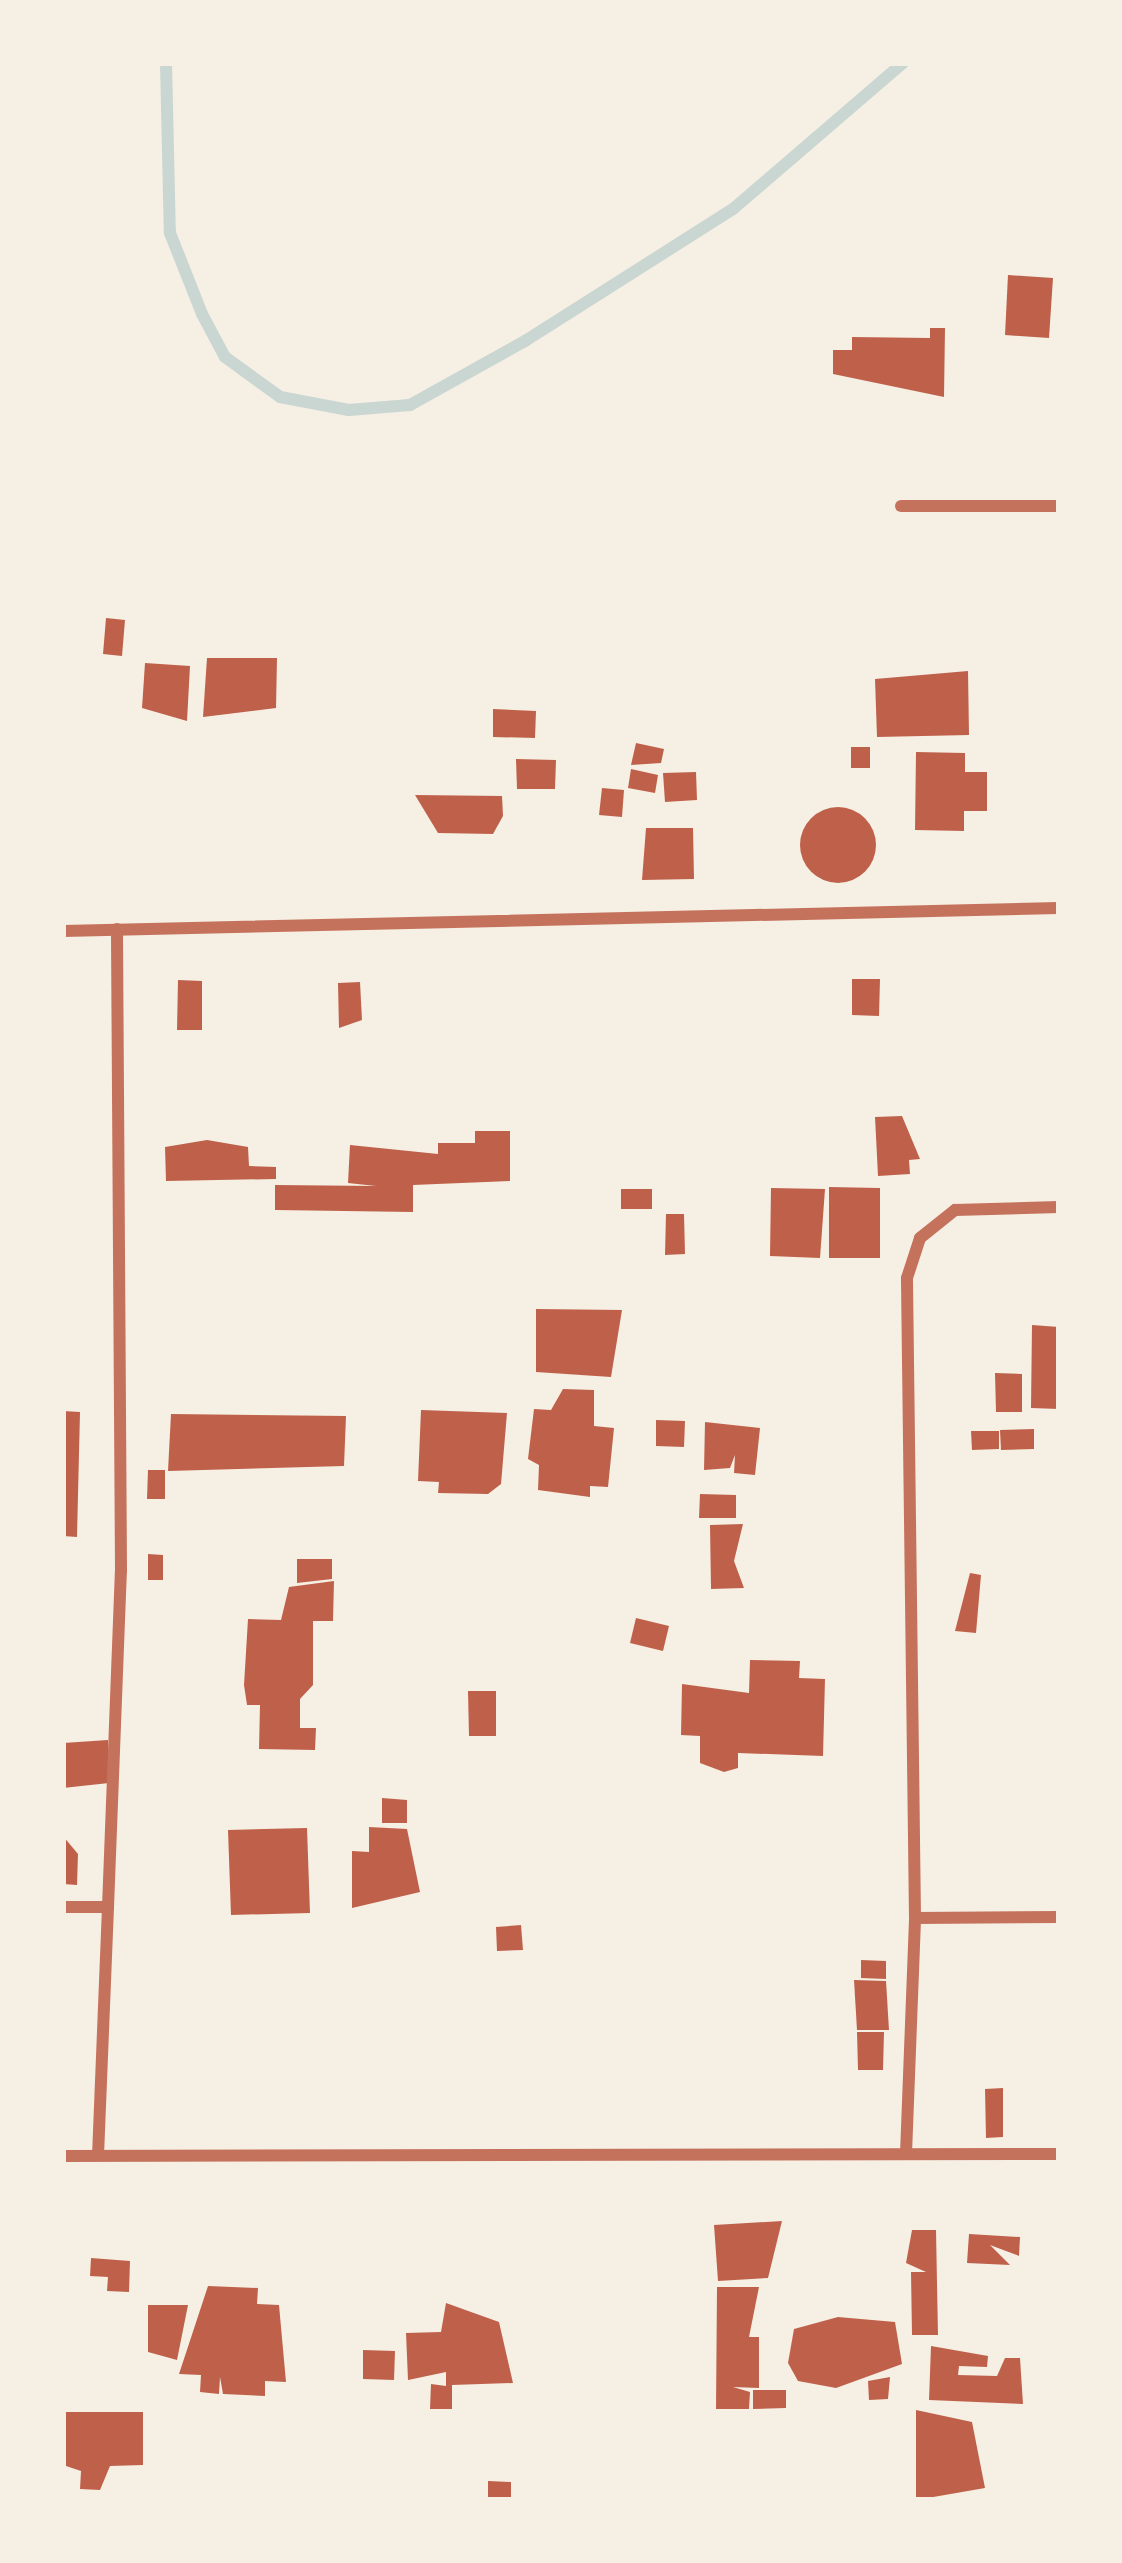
<!DOCTYPE html>
<html>
<head>
<meta charset="utf-8">
<style>
  body { margin:0 }
  #map { position:relative; width:1122px; height:2563px; overflow:hidden; background:#f6efe4; font-family:"Asap Condensed",sans-serif }
  div>[style] { position:absolute }
  .stream>* { height:12px; margin:-6px; padding:0 6px; transform-origin:6px; border-radius:6px; background:#c9d6d2 }
  .building>* { inset:0; background:#bf614a }
  .round { border-radius:50% }
  .minor>* { height:12px; margin:-6px; padding:0 6px; transform-origin:6px; border-radius:6px; background:#c5725c }
  span { translate:-50% -50%; white-space:nowrap; text-align:center; line-height:1.15; -webkit-text-stroke:9px #f6efe4; paint-order:stroke }
  .frame { position:absolute; inset:0; border:66px solid #f6efe4; pointer-events:none }
</style>
</head>
<body>
<div id="map">
  <div class="stream">
    <div style="left:166px;top:63px;width:170px;rotate:88.7deg"></div>
    <div style="left:170px;top:233px;width:87px;rotate:68.4deg"></div>
    <div style="left:202px;top:314px;width:49px;rotate:61.9deg"></div>
    <div style="left:225px;top:357px;width:68px;rotate:36deg"></div>
    <div style="left:280px;top:397px;width:70px;rotate:10.7deg"></div>
    <div style="left:349px;top:410px;width:61px;rotate:-4.7deg"></div>
    <div style="left:410px;top:405px;width:132px;rotate:-29.1deg"></div>
    <div style="left:525px;top:341px;width:246px;rotate:-32.4deg"></div>
    <div style="left:733px;top:209px;width:224px;rotate:-40.7deg"></div>
  </div>
  <div class="building">
    <div style="clip-path:polygon(1008px 275px,1053px 278px,1049px 338px,1005px 335px)"></div>
    <div style="clip-path:polygon(930px 328px,945px 328px,944px 397px,833px 374px,833px 350px,852px 350px,852px 337px,930px 338px)"></div>
    <div style="clip-path:polygon(106px 618px,125px 620px,122px 656px,103px 654px)"></div>
    <div style="clip-path:polygon(207px 658px,277px 658px,276px 708px,203px 717px)"></div>
    <div style="clip-path:polygon(145px 663px,190px 666px,187px 721px,142px 708px)"></div>
    <div style="clip-path:polygon(968px 671px,969px 735px,877px 737px,875px 679px)"></div>
    <div style="clip-path:polygon(493px 709px,536px 711px,535px 738px,493px 737px)"></div>
    <div style="clip-path:polygon(636px 743px,664px 749px,661px 763px,631px 765px)"></div>
    <div style="clip-path:polygon(851px 747px,870px 747px,870px 768px,851px 768px)"></div>
    <div style="clip-path:polygon(916px 752px,965px 753px,965px 772px,987px 772px,987px 811px,964px 811px,964px 831px,915px 830px)"></div>
    <div style="clip-path:polygon(516px 759px,556px 760px,555px 789px,517px 789px)"></div>
    <div style="clip-path:polygon(631px 769px,658px 775px,655px 793px,628px 788px)"></div>
    <div style="clip-path:polygon(696px 772px,697px 800px,665px 802px,663px 773px)"></div>
    <div style="clip-path:polygon(602px 788px,624px 790px,622px 817px,599px 815px)"></div>
    <div style="clip-path:polygon(415px 795px,502px 796px,503px 816px,493px 834px,438px 833px)"></div>
    <div class="round" style="left:800px;top:807px;width:76px;height:76px"></div>
    <div style="clip-path:polygon(646px 828px,693px 828px,694px 879px,642px 880px)"></div>
    <div style="clip-path:polygon(852px 979px,880px 979px,879px 1016px,852px 1015px)"></div>
    <div style="clip-path:polygon(178px 980px,202px 981px,202px 1030px,177px 1030px)"></div>
    <div style="clip-path:polygon(360px 982px,362px 1020px,339px 1028px,338px 983px)"></div>
    <div style="clip-path:polygon(902px 1116px,920px 1159px,909px 1160px,910px 1174px,878px 1176px,875px 1117px)"></div>
    <div style="clip-path:polygon(475px 1131px,510px 1131px,510px 1181px,413px 1185px,413px 1212px,275px 1210px,275px 1185px,376px 1186px,348px 1183px,350px 1145px,438px 1154px,438px 1143px,475px 1143px)"></div>
    <div style="clip-path:polygon(207px 1140px,248px 1147px,249px 1166px,276px 1167px,276px 1179px,166px 1181px,165px 1147px)"></div>
    <div style="clip-path:polygon(829px 1187px,880px 1188px,880px 1258px,829px 1258px)"></div>
    <div style="clip-path:polygon(771px 1188px,825px 1189px,820px 1258px,770px 1256px)"></div>
    <div style="clip-path:polygon(621px 1189px,652px 1189px,652px 1209px,621px 1209px)"></div>
    <div style="clip-path:polygon(666px 1214px,684px 1214px,685px 1254px,665px 1255px)"></div>
    <div style="clip-path:polygon(536px 1309px,622px 1310px,611px 1377px,536px 1372px)"></div>
    <div style="clip-path:polygon(1032px 1325px,1059px 1327px,1059px 1409px,1031px 1408px)"></div>
    <div style="clip-path:polygon(995px 1373px,1022px 1374px,1022px 1412px,996px 1412px)"></div>
    <div style="clip-path:polygon(563px 1389px,594px 1390px,594px 1426px,614px 1428px,608px 1487px,590px 1486px,590px 1497px,538px 1490px,539px 1465px,528px 1459px,534px 1409px,551px 1410px)"></div>
    <div style="clip-path:polygon(421px 1410px,507px 1413px,501px 1484px,488px 1494px,438px 1493px,439px 1482px,418px 1481px)"></div>
    <div style="clip-path:polygon(63px 1411px,80px 1412px,77px 1537px,63px 1536px)"></div>
    <div style="clip-path:polygon(171px 1414px,346px 1416px,344px 1466px,168px 1471px)"></div>
    <div style="clip-path:polygon(656px 1420px,685px 1421px,684px 1447px,656px 1446px)"></div>
    <div style="clip-path:polygon(705px 1422px,760px 1428px,755px 1475px,734px 1473px,735px 1455px,730px 1468px,704px 1470px)"></div>
    <div style="clip-path:polygon(1034px 1429px,1034px 1449px,1001px 1450px,1000px 1430px)"></div>
    <div style="clip-path:polygon(971px 1431px,999px 1431px,999px 1449px,972px 1450px)"></div>
    <div style="clip-path:polygon(148px 1470px,165px 1470px,165px 1499px,147px 1499px)"></div>
    <div style="clip-path:polygon(700px 1494px,736px 1495px,736px 1518px,699px 1518px)"></div>
    <div style="clip-path:polygon(743px 1524px,734px 1561px,744px 1588px,711px 1589px,710px 1525px)"></div>
    <div style="clip-path:polygon(148px 1554px,163px 1555px,163px 1580px,148px 1580px)"></div>
    <div style="clip-path:polygon(297px 1559px,332px 1559px,332px 1579px,297px 1583px)"></div>
    <div style="clip-path:polygon(970px 1573px,981px 1575px,976px 1633px,955px 1631px)"></div>
    <div style="clip-path:polygon(334px 1581px,333px 1621px,313px 1621px,313px 1685px,300px 1699px,300px 1728px,316px 1728px,315px 1750px,259px 1749px,260px 1705px,247px 1705px,244px 1685px,248px 1619px,281px 1620px,289px 1587px)"></div>
    <div style="clip-path:polygon(636px 1618px,669px 1626px,663px 1651px,630px 1643px)"></div>
    <div style="clip-path:polygon(750px 1660px,800px 1661px,799px 1678px,825px 1679px,823px 1756px,738px 1753px,738px 1768px,724px 1772px,700px 1763px,700px 1736px,681px 1735px,682px 1684px,749px 1693px)"></div>
    <div style="clip-path:polygon(468px 1691px,496px 1691px,496px 1736px,469px 1736px)"></div>
    <div style="clip-path:polygon(108px 1740px,109px 1783px,63px 1788px,63px 1743px)"></div>
    <div style="clip-path:polygon(382px 1798px,407px 1800px,407px 1823px,382px 1823px)"></div>
    <div style="clip-path:polygon(369px 1827px,407px 1829px,420px 1892px,352px 1908px,352px 1851px,369px 1852px)"></div>
    <div style="clip-path:polygon(307px 1828px,310px 1913px,231px 1915px,228px 1830px)"></div>
    <div style="clip-path:polygon(63px 1836px,78px 1854px,77px 1885px,63px 1884px)"></div>
    <div style="clip-path:polygon(521px 1925px,523px 1950px,497px 1951px,496px 1927px)"></div>
    <div style="clip-path:polygon(861px 1960px,886px 1961px,886px 1979px,861px 1978px)"></div>
    <div style="clip-path:polygon(854px 1980px,886px 1981px,889px 2030px,857px 2030px)"></div>
    <div style="clip-path:polygon(857px 2032px,884px 2032px,883px 2070px,858px 2070px)"></div>
    <div style="clip-path:polygon(1003px 2088px,1003px 2137px,986px 2138px,985px 2089px)"></div>
    <div style="clip-path:polygon(782px 2221px,768px 2278px,718px 2281px,714px 2225px)"></div>
    <div style="clip-path:polygon(912px 2230px,936px 2230px,938px 2335px,912px 2335px,911px 2272px,926px 2272px,906px 2263px)"></div>
    <div style="clip-path:polygon(969px 2234px,1020px 2237px,1019px 2256px,990px 2245px,1010px 2265px,967px 2263px)"></div>
    <div style="clip-path:polygon(91px 2258px,130px 2261px,129px 2292px,107px 2291px,108px 2277px,90px 2276px)"></div>
    <div style="clip-path:polygon(208px 2286px,258px 2288px,257px 2304px,279px 2305px,286px 2382px,265px 2381px,265px 2396px,223px 2394px,220px 2377px,219px 2394px,200px 2392px,201px 2375px,179px 2374px)"></div>
    <div style="clip-path:polygon(717px 2287px,759px 2287px,749px 2337px,759px 2337px,759px 2388px,733px 2387px,750px 2392px,749px 2409px,716px 2409px)"></div>
    <div style="clip-path:polygon(446px 2303px,499px 2322px,513px 2383px,452px 2385px,452px 2409px,430px 2409px,431px 2384px,446px 2386px,446px 2372px,408px 2380px,406px 2333px,441px 2332px)"></div>
    <div style="clip-path:polygon(148px 2305px,188px 2305px,177px 2360px,148px 2352px)"></div>
    <div style="clip-path:polygon(838px 2317px,895px 2322px,902px 2364px,836px 2388px,798px 2381px,788px 2363px,794px 2329px)"></div>
    <div style="clip-path:polygon(931px 2346px,988px 2356px,987px 2367px,959px 2366px,958px 2375px,997px 2376px,1005px 2358px,1020px 2358px,1023px 2404px,929px 2400px)"></div>
    <div style="clip-path:polygon(363px 2350px,395px 2351px,394px 2380px,363px 2379px)"></div>
    <div style="clip-path:polygon(890px 2377px,888px 2399px,869px 2400px,868px 2381px)"></div>
    <div style="clip-path:polygon(753px 2390px,786px 2390px,786px 2408px,753px 2409px)"></div>
    <div style="clip-path:polygon(916px 2410px,972px 2422px,985px 2488px,916px 2500px)"></div>
    <div style="clip-path:polygon(63px 2412px,143px 2412px,143px 2465px,110px 2466px,100px 2490px,80px 2489px,81px 2471px,63px 2465px)"></div>
    <div style="clip-path:polygon(488px 2481px,511px 2482px,511px 2500px,488px 2500px)"></div>
  </div>
  <div class="minor">
    <div style="left:901px;top:506px;width:158px"></div>
    <div style="left:63px;top:931px;width:996px;rotate:-1.32deg"></div>
    <div style="left:63px;top:1907px;width:45px"></div>
    <div style="left:108px;top:1907px;width:248px;rotate:92.3deg"></div>
    <div style="left:108px;top:1907px;width:336px;rotate:-87.8deg"></div>
    <div style="left:121px;top:1571px;width:642px;rotate:-90.36deg"></div>
    <div style="left:915px;top:1918px;width:640px;rotate:-90.72deg"></div>
    <div style="left:907px;top:1278px;width:42px;rotate:-72deg"></div>
    <div style="left:920px;top:1238px;width:45px;rotate:-38.7deg"></div>
    <div style="left:955px;top:1210px;width:104px;rotate:-1.7deg"></div>
    <div style="left:906px;top:2154px;width:236px;rotate:-87.8deg"></div>
    <div style="left:915px;top:1918px;width:144px;rotate:-0.4deg"></div>
    <div style="left:63px;top:2156px;width:996px;rotate:-0.12deg"></div>
  </div>
  <div class="frame"></div>
</div>
</body>
</html>
